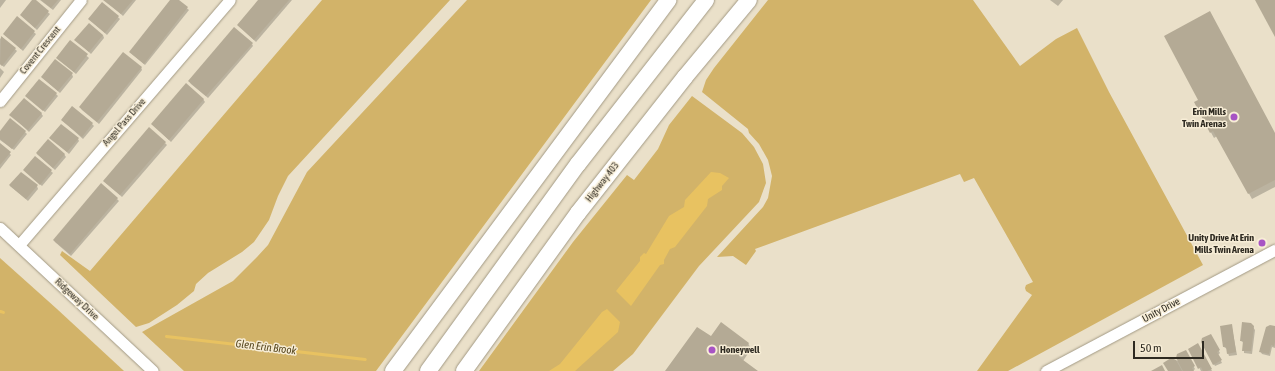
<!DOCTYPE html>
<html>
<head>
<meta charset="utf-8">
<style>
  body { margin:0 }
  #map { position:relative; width:1275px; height:371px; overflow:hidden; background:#eae0c9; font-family:"Asap Condensed",sans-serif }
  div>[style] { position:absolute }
  .green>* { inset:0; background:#d2b369 }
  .water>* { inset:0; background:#e8c261 }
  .shadow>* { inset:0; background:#0003 }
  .stream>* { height:3px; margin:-1.5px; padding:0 1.5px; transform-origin:1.5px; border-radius:1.5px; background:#e8c261 }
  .building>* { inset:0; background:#b4aa95 }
  .roads { filter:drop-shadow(0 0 1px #a29984) drop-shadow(0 0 1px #a29984) }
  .minor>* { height:11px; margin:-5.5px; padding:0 5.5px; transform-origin:5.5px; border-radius:5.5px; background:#fff }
  .highway>* { height:16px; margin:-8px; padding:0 8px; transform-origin:8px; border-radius:8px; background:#fff }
  .dots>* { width:11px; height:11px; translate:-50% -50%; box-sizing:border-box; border:2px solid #f7edd6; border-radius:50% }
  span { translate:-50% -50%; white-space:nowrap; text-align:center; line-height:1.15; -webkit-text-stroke:3px #f7edd6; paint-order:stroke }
  .street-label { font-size:10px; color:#2e2a21 }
  .poi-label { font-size:10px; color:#2e2a21; font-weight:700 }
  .right { translate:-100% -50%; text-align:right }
  .left { translate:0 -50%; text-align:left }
  .water-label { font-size:11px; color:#55451c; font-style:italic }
  .scale { position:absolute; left:1133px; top:341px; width:71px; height:18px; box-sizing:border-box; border:2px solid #2e2a21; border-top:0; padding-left:5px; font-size:12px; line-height:14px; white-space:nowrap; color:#2e2a21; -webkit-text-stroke:3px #f7edd6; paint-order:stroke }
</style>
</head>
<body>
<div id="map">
  <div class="green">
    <div style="clip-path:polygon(322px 0,450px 0,288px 176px,278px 196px,269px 220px,254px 242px,242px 252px,208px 273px,196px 284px,194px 291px,177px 305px,149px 323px,136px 327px,60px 255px,62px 251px,90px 271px)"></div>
    <div style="clip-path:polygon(467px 0,651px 0,376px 371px,184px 371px,142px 332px,233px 281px,257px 257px,268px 245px,307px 172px)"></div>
    <div style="clip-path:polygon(768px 0,973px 0,1020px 66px,1056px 39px,1077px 28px,1109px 92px,1203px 265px,1008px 371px,977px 371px,1032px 295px,1026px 291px,1025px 288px,1026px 285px,1033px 282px,974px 178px,964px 182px,960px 174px,755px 249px,756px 251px,746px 265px,733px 256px,717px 257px,763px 207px,768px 198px,772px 176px,768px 160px,759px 144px,749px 133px,748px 129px,702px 92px,706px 80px,714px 68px)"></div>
    <div style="clip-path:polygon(692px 96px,742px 133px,754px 147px,763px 164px,766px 183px,759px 202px,699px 266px,633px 354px,613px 371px,479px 371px,573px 242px,627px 175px,634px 180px,658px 149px,669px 125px)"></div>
    <div style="clip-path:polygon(0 258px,57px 309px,124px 371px,0 371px)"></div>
  </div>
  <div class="water">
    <div style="clip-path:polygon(711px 172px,720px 173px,729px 178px,722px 186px,722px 190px,708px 199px,707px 206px,675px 247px,670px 249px,664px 260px,664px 264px,660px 265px,631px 306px,616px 291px,640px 261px,640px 257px,644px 253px,646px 254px,669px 216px,684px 207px,685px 200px)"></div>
    <div style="clip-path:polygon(607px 309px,620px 322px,618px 332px,575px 371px,549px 371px,560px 364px,602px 312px)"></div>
  </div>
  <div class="shadow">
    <div style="clip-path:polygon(0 0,6px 0,0 8px)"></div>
    <div style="clip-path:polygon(33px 0,50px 14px,37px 30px,21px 15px)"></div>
    <div style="clip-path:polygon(40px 0,61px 0,53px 10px)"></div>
    <div style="clip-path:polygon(105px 0,136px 0,123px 16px)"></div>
    <div style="clip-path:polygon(171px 0,177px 0,189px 10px,145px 65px,130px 52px)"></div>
    <div style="clip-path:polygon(259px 0,292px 0,256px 42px,238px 25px)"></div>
    <div style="clip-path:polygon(1050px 0,1063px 0,1058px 6px)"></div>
    <div style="clip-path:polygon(102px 3px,120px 19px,107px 35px,89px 19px)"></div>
    <div style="clip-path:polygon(17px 18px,36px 34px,23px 51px,4px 34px)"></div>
    <div style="clip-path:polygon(103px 35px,104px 38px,91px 54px,76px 40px)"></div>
    <div style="clip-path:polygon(2px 37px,17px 51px,4px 67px,0 64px,0 39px)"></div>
    <div style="clip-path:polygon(70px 41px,89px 58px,76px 74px,57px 58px)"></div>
    <div style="clip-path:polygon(252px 44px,253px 46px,208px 98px,191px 84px,189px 81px)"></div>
    <div style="clip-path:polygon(141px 67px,142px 70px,99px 124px,82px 110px,80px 107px)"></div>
    <div style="clip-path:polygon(0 68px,4px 72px,0 78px)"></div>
    <div style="clip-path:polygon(72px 74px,73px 77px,60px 93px,44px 79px)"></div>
    <div style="clip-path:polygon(56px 94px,58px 96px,45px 112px,26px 96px)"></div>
    <div style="clip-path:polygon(203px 99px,205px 102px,171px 142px,152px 124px)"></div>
    <div style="clip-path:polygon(1195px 103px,1275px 134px,1275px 187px,1252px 199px,1217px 136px,1214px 138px)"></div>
    <div style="clip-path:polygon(41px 113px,43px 116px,29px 132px,11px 115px)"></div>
    <div style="clip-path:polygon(62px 120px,92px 124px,94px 126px,83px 139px)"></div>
    <div style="clip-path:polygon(0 132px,25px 132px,27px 134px,14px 150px,0 140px)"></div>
    <div style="clip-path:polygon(51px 138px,78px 139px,79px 141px,69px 154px)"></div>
    <div style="clip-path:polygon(165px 143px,167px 145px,122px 197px,106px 183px)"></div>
    <div style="clip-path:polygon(0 144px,11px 155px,0 169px)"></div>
    <div style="clip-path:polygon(37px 154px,64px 154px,66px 157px,55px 170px)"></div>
    <div style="clip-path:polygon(35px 157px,53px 173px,42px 186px,24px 170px)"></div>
    <div style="clip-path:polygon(10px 186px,37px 186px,38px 189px,28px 201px)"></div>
    <div style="clip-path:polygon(117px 199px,119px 201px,71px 256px,55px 242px,54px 240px)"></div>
    <div style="clip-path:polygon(1221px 327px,1232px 328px,1237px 355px,1229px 356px,1228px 353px,1227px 349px,1224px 347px)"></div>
    <div style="clip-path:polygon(1253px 327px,1255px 330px,1252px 354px,1244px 353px,1244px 343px,1241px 341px)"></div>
    <div style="clip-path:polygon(1275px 327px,1275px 348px,1272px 347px,1270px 356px,1262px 354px,1260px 351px)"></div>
    <div style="clip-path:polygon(1210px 335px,1220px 353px,1218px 355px,1222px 363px,1215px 366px,1202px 342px)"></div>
    <div style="clip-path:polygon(711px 337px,748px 343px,751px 349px,743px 361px,756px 371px,666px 371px)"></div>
    <div style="clip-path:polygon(1198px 345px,1212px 371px,1201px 371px,1189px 349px)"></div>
    <div style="clip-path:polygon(1185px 351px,1195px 369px,1193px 371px,1169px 371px,1172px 359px,1178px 361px)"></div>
  </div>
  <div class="stream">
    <div style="left:0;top:311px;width:3px;rotate:18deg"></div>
    <div style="left:166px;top:336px;width:200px;rotate:6.6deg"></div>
  </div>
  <div class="building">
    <div style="clip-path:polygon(32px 0,36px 0,49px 11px,35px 28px,20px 15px)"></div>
    <div style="clip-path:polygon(41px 0,58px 0,51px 8px)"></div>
    <div style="clip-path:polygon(103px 0,133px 0,121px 14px)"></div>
    <div style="clip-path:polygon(170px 0,179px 0,188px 7px,144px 64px,129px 52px)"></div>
    <div style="clip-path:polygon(258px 0,289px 0,254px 40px,237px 25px)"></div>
    <div style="clip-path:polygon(1255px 0,1275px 0,1275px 37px)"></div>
    <div style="clip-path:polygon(102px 2px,119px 16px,105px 33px,88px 19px)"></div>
    <div style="clip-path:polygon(1210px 11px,1275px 133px,1275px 180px,1248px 194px,1213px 131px,1210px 133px,1194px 102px,1198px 100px,1164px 36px)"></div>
    <div style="clip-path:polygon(17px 16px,35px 31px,21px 49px,3px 34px)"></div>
    <div style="clip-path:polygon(89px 23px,103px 35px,89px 52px,74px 40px)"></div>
    <div style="clip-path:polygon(234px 27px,253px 43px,206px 96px,188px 81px)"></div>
    <div style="clip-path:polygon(1px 36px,16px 48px,2px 66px,0 64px)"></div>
    <div style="clip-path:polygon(70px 40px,88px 54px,74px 72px,56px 58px)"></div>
    <div style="clip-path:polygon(123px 52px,142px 67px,97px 122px,79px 107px)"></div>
    <div style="clip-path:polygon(55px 59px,73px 73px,58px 91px,41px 77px)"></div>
    <div style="clip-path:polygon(39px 79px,57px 93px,43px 111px,25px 96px)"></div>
    <div style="clip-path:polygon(186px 83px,204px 99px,169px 140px,151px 124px)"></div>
    <div style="clip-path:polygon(24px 98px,42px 113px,28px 130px,9px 115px)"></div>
    <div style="clip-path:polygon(72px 106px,93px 123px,82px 137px,61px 120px)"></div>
    <div style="clip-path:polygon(10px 118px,26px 131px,12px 149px,0 139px,0 131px)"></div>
    <div style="clip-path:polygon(61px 124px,79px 138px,67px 152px,49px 138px)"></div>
    <div style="clip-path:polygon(149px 127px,166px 142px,120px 195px,103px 181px)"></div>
    <div style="clip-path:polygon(48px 139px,65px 154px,53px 168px,36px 153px)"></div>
    <div style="clip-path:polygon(0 143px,11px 152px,0 165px)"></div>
    <div style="clip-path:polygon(35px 156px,52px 170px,40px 185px,23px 170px)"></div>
    <div style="clip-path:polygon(21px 172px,38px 185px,26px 199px,9px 185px)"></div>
    <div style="clip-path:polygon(101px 183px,118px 198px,70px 254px,53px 240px)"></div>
    <div style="clip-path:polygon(721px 322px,749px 343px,739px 357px,758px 371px,665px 371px,697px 327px,711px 336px)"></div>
    <div style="clip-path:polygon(1242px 322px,1251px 323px,1254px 326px,1251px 351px,1242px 351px,1243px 341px,1240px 341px)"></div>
    <div style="clip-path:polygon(1232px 324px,1236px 352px,1227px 354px,1226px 347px,1223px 347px,1220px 326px)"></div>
    <div style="clip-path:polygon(1270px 325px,1275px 326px,1275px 342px,1274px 346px,1271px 345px,1269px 354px,1259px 352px,1266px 327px)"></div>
    <div style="clip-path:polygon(1211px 334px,1220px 350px,1217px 352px,1222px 360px,1213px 365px,1201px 342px,1202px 338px)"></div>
    <div style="clip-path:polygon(1198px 343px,1212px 369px,1207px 371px,1203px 371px,1201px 367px,1198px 369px,1188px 349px)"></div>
    <div style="clip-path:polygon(1186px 350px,1195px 366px,1192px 368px,1194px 371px,1183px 371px,1176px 358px,1177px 354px)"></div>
    <div style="clip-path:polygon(1171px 358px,1176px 360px,1182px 371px,1168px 371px,1163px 363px)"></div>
    <div style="clip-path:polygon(1162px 365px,1165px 371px,1151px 371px)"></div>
  </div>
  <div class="roads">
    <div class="minor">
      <div style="left:0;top:101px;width:129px;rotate:-51.3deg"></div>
      <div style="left:0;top:228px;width:209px;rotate:43.1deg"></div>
      <div style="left:19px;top:245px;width:323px;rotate:-49.3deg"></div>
      <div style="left:1046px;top:371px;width:259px;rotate:-27.9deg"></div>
    </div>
    <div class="highway">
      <div style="left:393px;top:371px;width:462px;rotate:-53.4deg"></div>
      <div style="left:428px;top:371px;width:256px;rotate:-54.1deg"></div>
      <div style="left:578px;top:164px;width:208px;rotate:-52deg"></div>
      <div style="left:464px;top:371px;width:195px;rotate:-54.2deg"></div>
      <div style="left:578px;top:213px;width:173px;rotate:-51.8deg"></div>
      <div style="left:685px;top:77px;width:100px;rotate:-50.3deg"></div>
    </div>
  </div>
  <div class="dots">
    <div style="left:1234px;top:117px;background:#a754c4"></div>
    <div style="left:1262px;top:243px;background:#a754c4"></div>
    <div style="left:712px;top:350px;background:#a754c4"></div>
  </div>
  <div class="street-label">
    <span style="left:40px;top:50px;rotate:-51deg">Covent Crescent</span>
    <span style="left:124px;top:122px;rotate:-49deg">Angel Pass Drive</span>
    <span style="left:602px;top:182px;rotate:-52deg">Highway 403</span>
    <span style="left:77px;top:299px;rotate:43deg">Ridgeway Drive</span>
    <span style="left:1161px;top:310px;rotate:-28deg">Unity Drive</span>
  </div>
  <div class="poi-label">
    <span class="right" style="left:1226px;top:117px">Erin Mills<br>Twin Arenas</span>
    <span class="right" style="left:1254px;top:243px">Unity Drive At Erin<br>Mills Twin Arena</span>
    <span class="left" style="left:720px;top:350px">Honeywell</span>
  </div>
  <div class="water-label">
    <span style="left:266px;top:347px;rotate:7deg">Glen Erin Brook</span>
  </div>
  <div class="scale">50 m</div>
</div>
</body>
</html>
